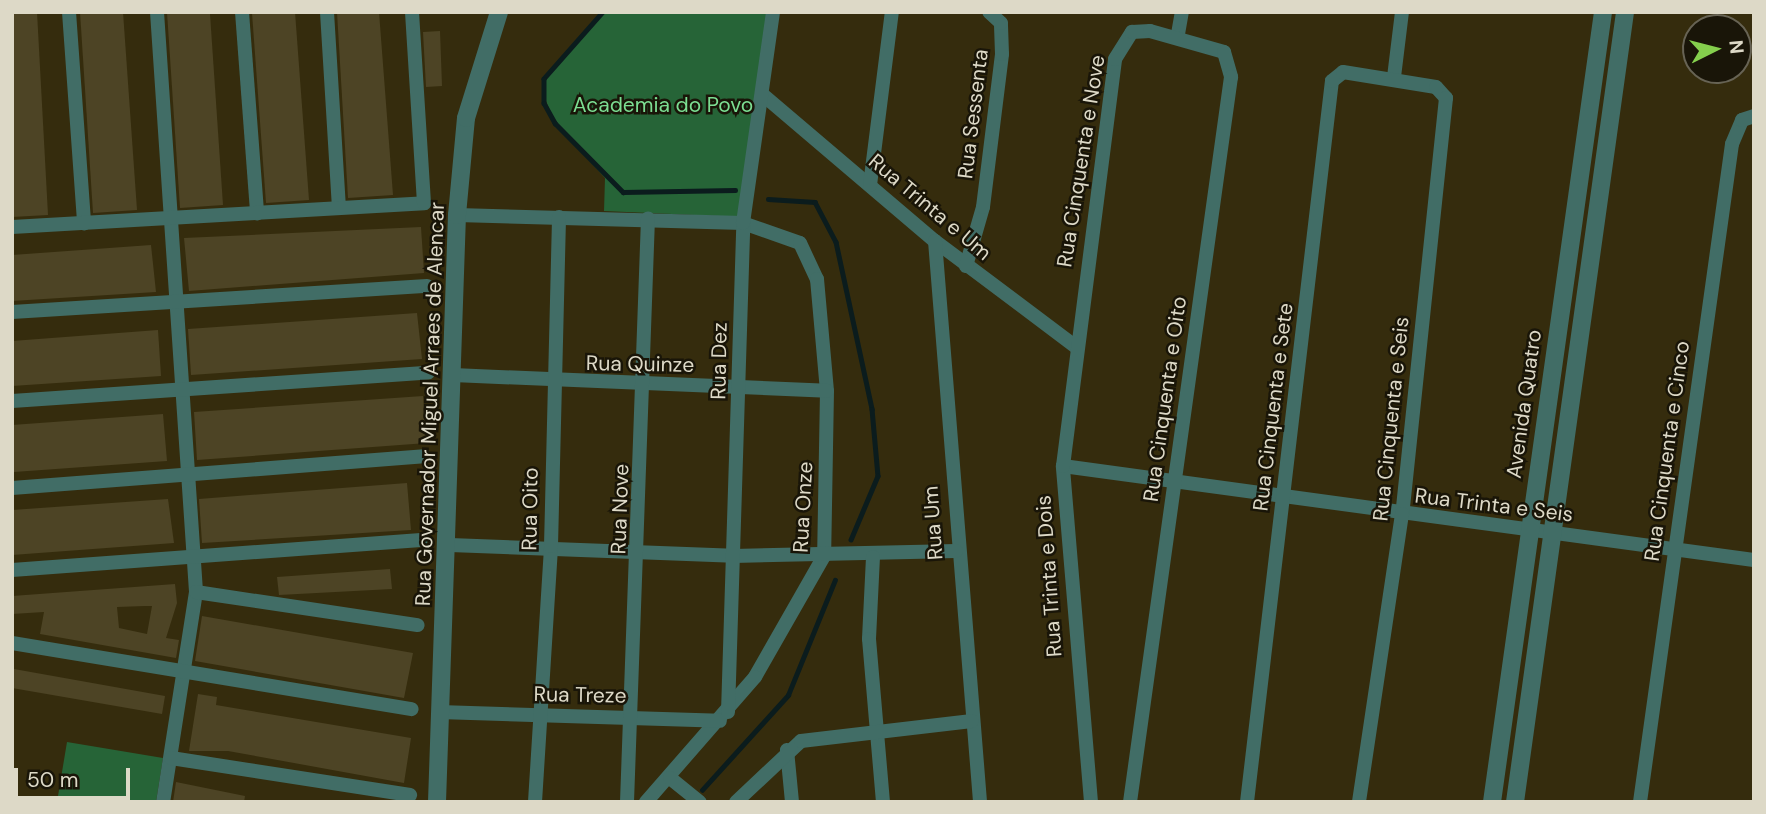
<!DOCTYPE html>
<html>
<head>
<meta charset="utf-8">
<style>
  body { margin:0 }
  #map { position:relative; width:1766px; height:814px; overflow:hidden; background:#352c0d; font-family:"DM Sans",sans-serif }
  div>[style] { position:absolute }
  .green>* { inset:0; background:#266437 }
  .stream>* { height:4.5px; margin:-2.25px; padding:0 2.25px; transform-origin:2.25px; border-radius:2.25px; background:#0b1c1d }
  .building>* { inset:0; background:#4d4425 }
  .minor>* { height:14px; margin:-7px; padding:0 7px; transform-origin:7px; border-radius:7px; background:#416d66 }
  .tertiary>* { height:18px; margin:-9px; padding:0 9px; transform-origin:9px; border-radius:9px; background:#416d66 }
  span { translate:-50% -50%; white-space:nowrap; text-align:center; line-height:1.15; -webkit-text-stroke:5px #191508; paint-order:stroke }
  .park-label { font-size:21px; color:#7cde92 }
  .street-label { font-size:21px; color:#ddd9c7 }
  .frame { position:absolute; inset:0; border:14px solid #ddd9c7; pointer-events:none }
  .north { position:absolute; left:1682px; top:14px; width:70px; height:70px; box-sizing:border-box; background:#191508; border:2px solid #676354; border-radius:50%; rotate:84deg; font-size:19px; font-weight:700; line-height:28px; text-align:center; color:#ddd9c7 }
  .north::after { content:''; display:block; margin:auto; width:24px; height:32px; background:#85cf4d; clip-path:polygon(50% 0,100% 100%,50% 72%,0 100%) }
  .scale { position:absolute; left:14px; top:768px; width:116px; height:32px; box-sizing:border-box; border:4px solid #ddd9c7; border-top:0; padding-left:9px; font-size:21px; line-height:24px; white-space:nowrap; color:#ddd9c7; -webkit-text-stroke:5px #191508; paint-order:stroke }
</style>
</head>
<body>
<div id="map">
  <div class="green">
    <div style="clip-path:polygon(603px 12px,768px 12px,740px 217px,604px 211px,605px 178px,555px 123px,542px 91px,544px 79px)"></div>
    <div style="clip-path:polygon(67px 742px,163px 758px,156px 802px,57px 802px)"></div>
  </div>
  <div class="stream">
    <div style="left:603px;top:12px;width:89px;rotate:131.4deg"></div>
    <div style="left:544px;top:79px;width:24px;rotate:90deg"></div>
    <div style="left:544px;top:103px;width:23px;rotate:61deg"></div>
    <div style="left:555px;top:123px;width:97px;rotate:45.4deg"></div>
    <div style="left:623px;top:192px;width:112px;rotate:-1deg"></div>
    <div style="left:768px;top:199px;width:47px;rotate:3.7deg"></div>
    <div style="left:815px;top:202px;width:45px;rotate:62.3deg"></div>
    <div style="left:836px;top:242px;width:171px;rotate:77.8deg"></div>
    <div style="left:872px;top:409px;width:67px;rotate:84.9deg"></div>
    <div style="left:878px;top:476px;width:69px;rotate:112.9deg"></div>
    <div style="left:702px;top:790px;width:128px;rotate:-47.8deg"></div>
    <div style="left:788px;top:695px;width:124px;rotate:-67.8deg"></div>
  </div>
  <div class="building">
    <div style="clip-path:polygon(12px 12px,37px 12px,48px 215px,12px 217px)"></div>
    <div style="clip-path:polygon(80px 12px,123px 12px,137px 210px,93px 213px)"></div>
    <div style="clip-path:polygon(167px 12px,210px 14px,223px 205px,180px 208px)"></div>
    <div style="clip-path:polygon(295px 12px,309px 200px,266px 203px,252px 13px)"></div>
    <div style="clip-path:polygon(337px 12px,379px 12px,393px 195px,348px 198px)"></div>
    <div style="clip-path:polygon(440px 31px,442px 86px,426px 87px,423px 32px)"></div>
    <div style="clip-path:polygon(421px 227px,424px 273px,189px 291px,184px 238px)"></div>
    <div style="clip-path:polygon(151px 245px,156px 292px,12px 301px,12px 255px)"></div>
    <div style="clip-path:polygon(417px 313px,422px 359px,191px 375px,188px 329px)"></div>
    <div style="clip-path:polygon(158px 330px,161px 376px,12px 386px,12px 341px)"></div>
    <div style="clip-path:polygon(423px 396px,427px 443px,197px 460px,194px 412px)"></div>
    <div style="clip-path:polygon(163px 414px,167px 461px,14px 472px,12px 425px)"></div>
    <div style="clip-path:polygon(407px 483px,411px 530px,202px 543px,199px 499px)"></div>
    <div style="clip-path:polygon(168px 499px,174px 543px,12px 555px,12px 510px)"></div>
    <div style="clip-path:polygon(390px 569px,392px 589px,279px 595px,277px 577px)"></div>
    <div style="clip-path:polygon(evenodd,175px 584px,177px 603px,166px 638px,179px 640px,176px 658px,40px 634px,44px 612px,12px 614px,12px 596px,175px 584px,145px 606px,152px 606px,147px 634px,119px 628px,117px 607px,145px 606px)"></div>
    <div style="clip-path:polygon(202px 616px,413px 653px,404px 698px,195px 661px)"></div>
    <div style="clip-path:polygon(14px 669px,165px 696px,162px 714px,12px 688px)"></div>
    <div style="clip-path:polygon(198px 694px,217px 697px,216px 705px,411px 738px,404px 783px,228px 751px,189px 751px)"></div>
    <div style="clip-path:polygon(176px 782px,245px 796px,244px 802px,173px 802px)"></div>
  </div>
  <div class="minor">
    <div style="left:69px;top:12px;width:212px;rotate:85.9deg"></div>
    <div style="left:157px;top:12px;width:581px;rotate:86.15deg"></div>
    <div style="left:196px;top:592px;width:213px;rotate:98.9deg"></div>
    <div style="left:242px;top:12px;width:202px;rotate:85.7deg"></div>
    <div style="left:327px;top:12px;width:196px;rotate:86.5deg"></div>
    <div style="left:1178px;top:34px;width:22px;rotate:-80deg"></div>
    <div style="left:1394px;top:77px;width:65px;rotate:-83deg"></div>
    <div style="left:762px;top:94px;width:227px;rotate:40.4deg"></div>
    <div style="left:935px;top:241px;width:175px;rotate:36.9deg"></div>
    <div style="left:870px;top:185px;width:174px;rotate:-82.8deg"></div>
    <div style="left:457px;top:215px;width:286px;rotate:1.6deg"></div>
    <div style="left:743px;top:223px;width:60px;rotate:19.3deg"></div>
    <div style="left:800px;top:243px;width:40px;rotate:65deg"></div>
    <div style="left:817px;top:279px;width:112px;rotate:84.9deg"></div>
    <div style="left:827px;top:391px;width:165px;rotate:91deg"></div>
    <div style="left:824px;top:556px;width:139px;rotate:119.7deg"></div>
    <div style="left:755px;top:677px;width:166px;rotate:131.1deg"></div>
    <div style="left:12px;top:227px;width:413px;rotate:-3.3deg"></div>
    <div style="left:424px;top:203px;width:191px;rotate:-93.6deg"></div>
    <div style="left:935px;top:241px;width:563px;rotate:85.41deg"></div>
    <div style="left:966px;top:266px;width:61px;rotate:-73.9deg"></div>
    <div style="left:983px;top:207px;width:154px;rotate:-82.9deg"></div>
    <div style="left:1002px;top:54px;width:31px;rotate:-92deg"></div>
    <div style="left:1001px;top:23px;width:16px;rotate:-137deg"></div>
    <div style="left:12px;top:312px;width:416px;rotate:-3.6deg"></div>
    <div style="left:453px;top:375px;width:374px;rotate:2.4deg"></div>
    <div style="left:12px;top:401px;width:417px;rotate:-3.9deg"></div>
    <div style="left:1063px;top:466px;width:697px;rotate:7.75deg"></div>
    <div style="left:12px;top:488px;width:413px;rotate:-4.4deg"></div>
    <div style="left:450px;top:545px;width:283px;rotate:2.2deg"></div>
    <div style="left:733px;top:556px;width:223px;rotate:-1.3deg"></div>
    <div style="left:873px;top:557px;width:82px;rotate:92.8deg"></div>
    <div style="left:869px;top:639px;width:164px;rotate:85.1deg"></div>
    <div style="left:12px;top:570px;width:410px;rotate:-4.2deg"></div>
    <div style="left:196px;top:592px;width:224px;rotate:8.5deg"></div>
    <div style="left:12px;top:643px;width:405px;rotate:9.4deg"></div>
    <div style="left:439px;top:712px;width:281px;rotate:1.8deg"></div>
    <div style="left:728px;top:712px;width:489px;rotate:-88.2deg"></div>
    <div style="left:743px;top:223px;width:213px;rotate:-81.9deg"></div>
    <div style="left:787px;top:750px;width:52px;rotate:84.5deg"></div>
    <div style="left:171px;top:758px;width:242px;rotate:8.8deg"></div>
    <div style="left:670px;top:778px;width:38px;rotate:39deg"></div>
    <div style="left:535px;top:802px;width:256px;rotate:-86.4deg"></div>
    <div style="left:551px;top:546px;width:329px;rotate:-88.6deg"></div>
    <div style="left:627px;top:802px;width:584px;rotate:-87.94deg"></div>
    <div style="left:736px;top:802px;width:89px;rotate:-43.2deg"></div>
    <div style="left:801px;top:741px;width:172px;rotate:-6.7deg"></div>
    <div style="left:1091px;top:802px;width:337px;rotate:-94.8deg"></div>
    <div style="left:1063px;top:466px;width:410px;rotate:-82.7deg"></div>
    <div style="left:1115px;top:59px;width:32px;rotate:-58deg"></div>
    <div style="left:1132px;top:32px;width:18px;rotate:-3deg"></div>
    <div style="left:1150px;top:31px;width:77px;rotate:15.8deg"></div>
    <div style="left:1224px;top:52px;width:26px;rotate:74deg"></div>
    <div style="left:1231px;top:77px;width:732px;rotate:97.93deg"></div>
    <div style="left:1247px;top:802px;width:726px;rotate:-83.28deg"></div>
    <div style="left:1332px;top:81px;width:14px;rotate:-39deg"></div>
    <div style="left:1343px;top:72px;width:94px;rotate:9.2deg"></div>
    <div style="left:1436px;top:87px;width:15px;rotate:48deg"></div>
    <div style="left:1446px;top:98px;width:418px;rotate:96deg"></div>
    <div style="left:1402px;top:514px;width:291px;rotate:98.5deg"></div>
    <div style="left:1640px;top:802px;width:664px;rotate:-82.04deg"></div>
    <div style="left:1732px;top:144px;width:26px;rotate:-67deg"></div>
    <div style="left:1742px;top:120px;width:13px;rotate:-18deg"></div>
  </div>
  <div class="tertiary">
    <div style="left:437px;top:802px;width:587px;rotate:-88.05deg"></div>
    <div style="left:457px;top:215px;width:97px;rotate:-84.7deg"></div>
    <div style="left:466px;top:118px;width:111px;rotate:-72.7deg"></div>
    <div style="left:1492px;top:802px;width:798px;rotate:-82deg"></div>
    <div style="left:1515px;top:802px;width:798px;rotate:-82.07deg"></div>
  </div>
  <div class="park-label">
    <span style="left:663px;top:105px">Academia do Povo</span>
  </div>
  <div class="street-label">
    <span style="left:973px;top:114px;rotate:-83deg">Rua Sessenta</span>
    <span style="left:1081px;top:161px;rotate:-81deg">Rua Cinquenta e Nove</span>
    <span style="left:930px;top:207px;rotate:40deg">Rua Trinta e Um</span>
    <span style="left:719px;top:361px;rotate:-89deg">Rua Dez</span>
    <span style="left:640px;top:364px;rotate:1deg">Rua Quinze</span>
    <span style="left:1165px;top:399px;rotate:-82deg">Rua Cinquenta e Oito</span>
    <span style="left:430px;top:404px;rotate:-88deg">Rua Governador Miguel Arraes de Alencar</span>
    <span style="left:1524px;top:404px;rotate:-82deg">Avenida Quatro</span>
    <span style="left:1273px;top:407px;rotate:-83deg">Rua Cinquenta e Sete</span>
    <span style="left:1391px;top:419px;rotate:-84deg">Rua Cinquenta e Seis</span>
    <span style="left:1667px;top:451px;rotate:-82deg">Rua Cinquenta e Cinco</span>
    <span style="left:1494px;top:505px;rotate:7deg">Rua Trinta e Seis</span>
    <span style="left:803px;top:507px;rotate:-87deg">Rua Onze</span>
    <span style="left:530px;top:509px;rotate:-89deg">Rua Oito</span>
    <span style="left:620px;top:509px;rotate:-88deg">Rua Nove</span>
    <span style="left:933px;top:523px;rotate:-94deg">Rua Um</span>
    <span style="left:1049px;top:576px;rotate:-94deg">Rua Trinta e Dois</span>
    <span style="left:580px;top:695px;rotate:1deg">Rua Treze</span>
  </div>
  <div class="frame"></div>
  <div class="north">N</div>
  <div class="scale">50 m</div>
</div>
</body>
</html>
